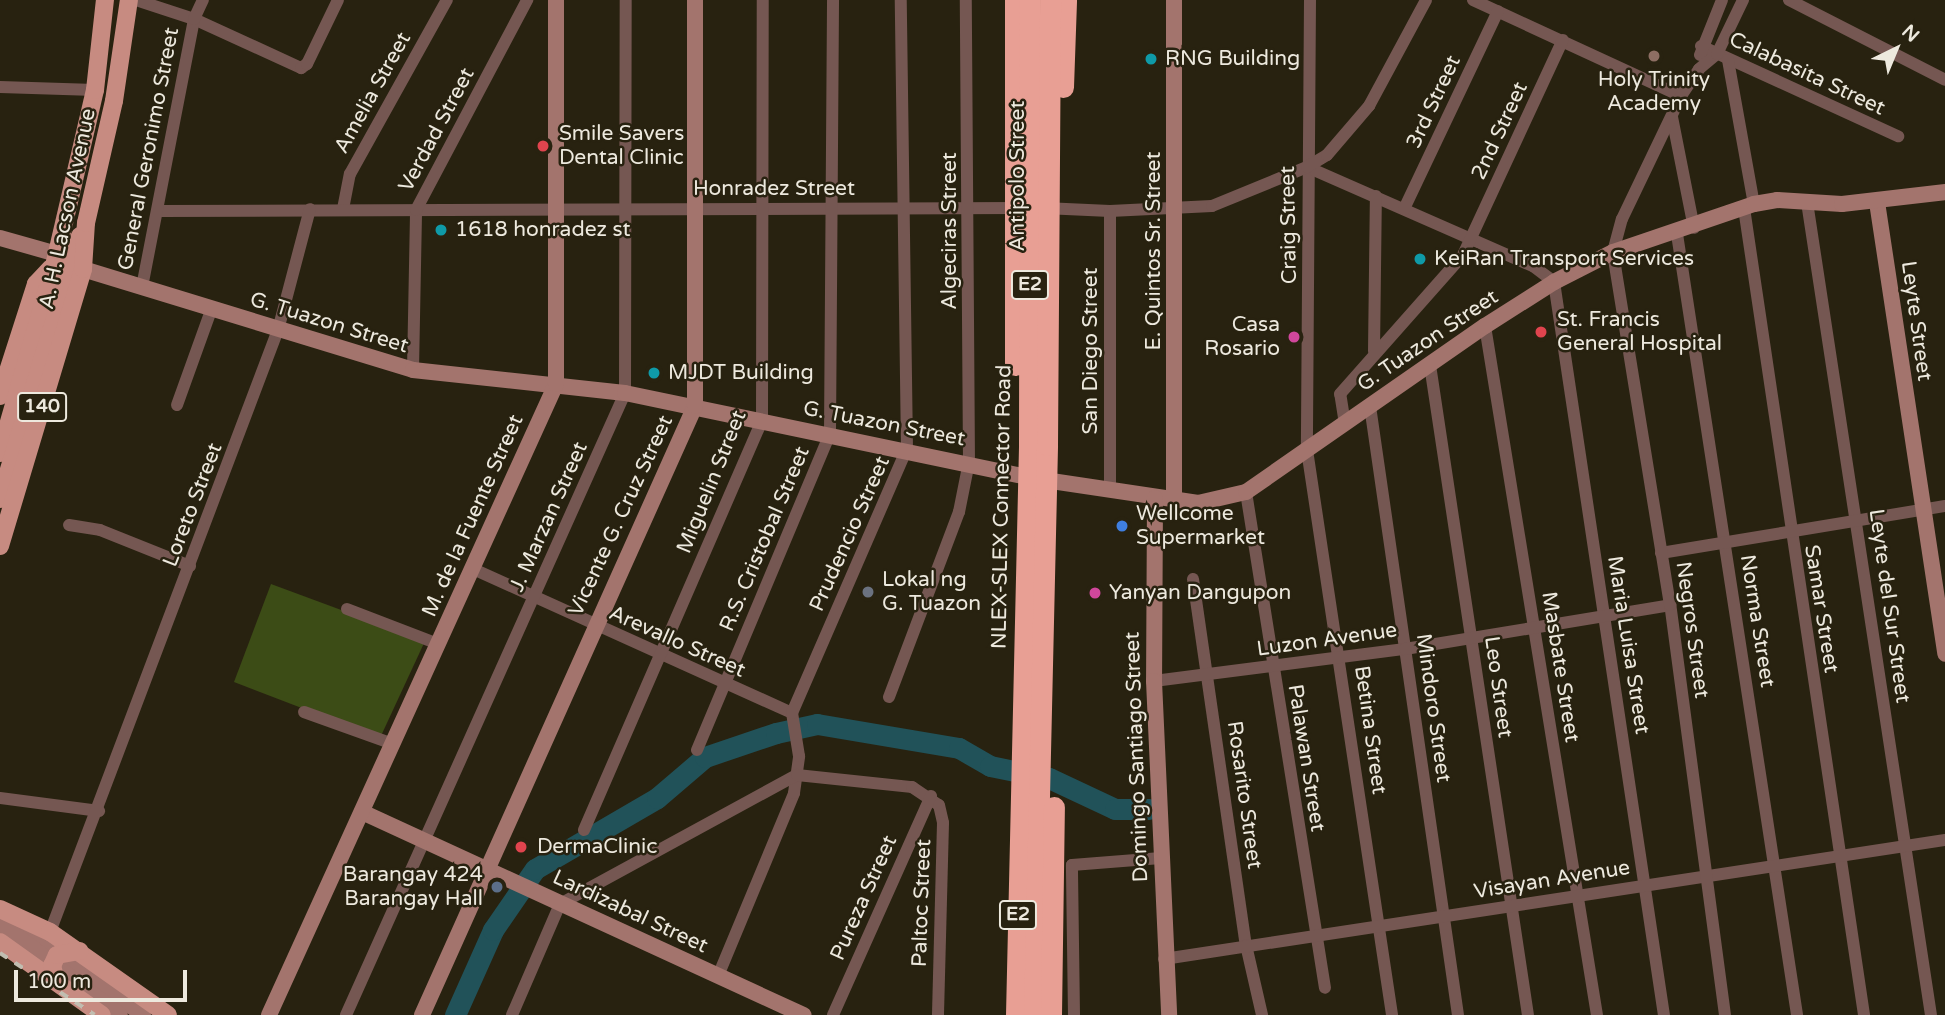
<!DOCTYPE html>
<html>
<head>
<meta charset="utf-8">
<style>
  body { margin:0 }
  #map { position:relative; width:1945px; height:1015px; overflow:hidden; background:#282210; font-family:"Varela Round",sans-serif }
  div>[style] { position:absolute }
  .green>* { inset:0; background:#3c4c16 }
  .river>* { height:21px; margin:-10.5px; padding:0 10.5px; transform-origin:10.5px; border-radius:10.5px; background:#215259 }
  .street>* { height:12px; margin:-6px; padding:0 6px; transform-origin:6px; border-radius:6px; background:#755752 }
  .secondary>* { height:16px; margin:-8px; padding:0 8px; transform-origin:8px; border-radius:8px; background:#a3746d }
  .primary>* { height:18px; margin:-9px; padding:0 9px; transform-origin:9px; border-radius:9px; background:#c78b81 }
  .highway>* { height:21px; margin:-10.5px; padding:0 10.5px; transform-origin:10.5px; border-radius:10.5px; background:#e89f94 }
  .rail>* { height:3.5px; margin-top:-1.75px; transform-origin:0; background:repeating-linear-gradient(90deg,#c1bdb0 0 9px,transparent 0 18px) }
  .dots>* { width:19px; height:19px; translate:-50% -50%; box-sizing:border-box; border:4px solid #282210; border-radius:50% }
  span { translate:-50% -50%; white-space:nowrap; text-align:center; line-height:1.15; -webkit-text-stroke:5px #282210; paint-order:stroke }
  .shield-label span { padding:2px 5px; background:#282210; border:2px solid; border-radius:5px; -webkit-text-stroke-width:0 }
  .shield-label { font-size:19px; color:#ede9de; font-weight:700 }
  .poi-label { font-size:21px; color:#ede9de }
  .left { translate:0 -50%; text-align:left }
  .right { translate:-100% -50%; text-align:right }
  .street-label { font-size:21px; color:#ede9de }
  .north { position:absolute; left:1861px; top:14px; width:70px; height:70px; -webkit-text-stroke:5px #282210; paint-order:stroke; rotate:43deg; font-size:19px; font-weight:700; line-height:28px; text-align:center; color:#ede9de }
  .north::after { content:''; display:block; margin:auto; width:24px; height:32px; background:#ede9de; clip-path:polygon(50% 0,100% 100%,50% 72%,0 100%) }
  .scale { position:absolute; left:14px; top:970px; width:173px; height:32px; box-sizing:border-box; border:4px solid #ede9de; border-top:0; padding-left:9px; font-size:21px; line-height:24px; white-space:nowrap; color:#ede9de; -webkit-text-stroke:5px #282210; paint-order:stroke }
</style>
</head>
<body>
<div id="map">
  <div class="green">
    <div style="clip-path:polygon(271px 584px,425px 641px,380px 738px,234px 682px)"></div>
  </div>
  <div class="river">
    <div style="left:455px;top:1015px;width:93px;rotate:-65.9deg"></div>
    <div style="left:493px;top:930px;width:74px;rotate:-55.5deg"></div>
    <div style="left:535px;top:869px;width:141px;rotate:-30.2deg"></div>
    <div style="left:657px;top:798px;width:63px;rotate:-40.5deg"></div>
    <div style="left:705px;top:757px;width:75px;rotate:-18.7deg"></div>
    <div style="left:776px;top:733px;width:42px;rotate:-12.4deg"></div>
    <div style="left:817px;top:724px;width:144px;rotate:9.6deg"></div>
    <div style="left:959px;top:748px;width:36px;rotate:30deg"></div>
    <div style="left:990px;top:766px;width:60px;rotate:11.5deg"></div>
    <div style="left:1049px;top:778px;width:73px;rotate:25.2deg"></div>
    <div style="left:1115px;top:809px;width:34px"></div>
  </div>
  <div class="street">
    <div style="left:136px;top:0;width:61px;rotate:18.1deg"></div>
    <div style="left:194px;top:19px;width:118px;rotate:24.6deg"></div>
    <div style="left:301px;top:68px;width:7px;rotate:-34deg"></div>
    <div style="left:307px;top:64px;width:71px;rotate:-64.2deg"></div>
    <div style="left:1310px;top:0;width:450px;rotate:90.4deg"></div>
    <div style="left:1307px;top:450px;width:571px;rotate:81.44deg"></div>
    <div style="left:1473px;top:0;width:229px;rotate:24.8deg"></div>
    <div style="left:1789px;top:0;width:175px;rotate:27.1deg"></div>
    <div style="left:1701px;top:46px;width:217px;rotate:24.6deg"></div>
    <div style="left:1700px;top:55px;width:59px;rotate:-68.2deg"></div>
    <div style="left:1728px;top:60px;width:146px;rotate:79.8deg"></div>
    <div style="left:0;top:87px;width:95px;rotate:1.8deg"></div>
    <div style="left:1672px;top:117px;width:113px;rotate:78.8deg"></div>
    <div style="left:1307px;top:167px;width:247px;rotate:23.7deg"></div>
    <div style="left:1533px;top:266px;width:26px;rotate:37deg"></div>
    <div style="left:1554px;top:282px;width:741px;rotate:81.47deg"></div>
    <div style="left:1807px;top:202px;width:822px;rotate:81.33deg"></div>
    <div style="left:1044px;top:208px;width:66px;rotate:2.6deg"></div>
    <div style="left:1110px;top:211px;width:102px;rotate:-2.8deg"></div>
    <div style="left:1212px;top:206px;width:103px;rotate:-22.3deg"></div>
    <div style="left:1307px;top:167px;width:23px;rotate:-31deg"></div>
    <div style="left:1327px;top:155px;width:65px;rotate:-49.4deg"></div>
    <div style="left:1369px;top:106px;width:120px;rotate:-61.7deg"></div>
    <div style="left:1744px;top:208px;width:816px;rotate:81.54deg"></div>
    <div style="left:343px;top:209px;width:36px;rotate:-79deg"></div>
    <div style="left:350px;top:174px;width:199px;rotate:-60.9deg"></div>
    <div style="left:1404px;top:209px;width:219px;rotate:-64.6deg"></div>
    <div style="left:159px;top:211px;width:860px;rotate:-0.2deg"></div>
    <div style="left:1677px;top:234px;width:790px;rotate:81.26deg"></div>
    <div style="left:142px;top:287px;width:273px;rotate:-79deg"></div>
    <div style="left:194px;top:19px;width:21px;rotate:-65deg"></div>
    <div style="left:1485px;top:326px;width:698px;rotate:80.77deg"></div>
    <div style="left:1374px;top:351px;width:155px;rotate:-89.3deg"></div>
    <div style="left:1430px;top:365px;width:657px;rotate:81.43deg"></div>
    <div style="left:413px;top:370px;width:160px;rotate:-88.9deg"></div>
    <div style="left:416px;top:210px;width:238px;rotate:-62.1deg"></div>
    <div style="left:177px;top:405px;width:103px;rotate:-70.2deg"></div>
    <div style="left:1370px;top:406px;width:615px;rotate:81.78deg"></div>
    <div style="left:1345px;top:424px;width:30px;rotate:-99deg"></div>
    <div style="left:1340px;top:394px;width:186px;rotate:-48.5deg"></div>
    <div style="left:1463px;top:255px;width:237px;rotate:-65.1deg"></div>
    <div style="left:1110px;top:490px;width:279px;rotate:-90deg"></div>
    <div style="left:1246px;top:492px;width:502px;rotate:80.95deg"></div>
    <div style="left:69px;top:525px;width:31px;rotate:9deg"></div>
    <div style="left:100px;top:530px;width:97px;rotate:21.8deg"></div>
    <div style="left:1661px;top:553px;width:288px;rotate:-9.4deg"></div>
    <div style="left:471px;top:568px;width:352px;rotate:24.3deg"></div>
    <div style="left:1193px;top:579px;width:370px;rotate:81.8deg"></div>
    <div style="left:1246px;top:945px;width:72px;rotate:77.1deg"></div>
    <div style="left:347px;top:609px;width:97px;rotate:21deg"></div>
    <div style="left:1154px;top:681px;width:253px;rotate:-7.3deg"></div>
    <div style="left:1405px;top:649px;width:269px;rotate:-9.4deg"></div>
    <div style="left:889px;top:697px;width:198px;rotate:-69.3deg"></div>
    <div style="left:959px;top:512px;width:51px;rotate:-78.7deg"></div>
    <div style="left:969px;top:462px;width:462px;rotate:-90.4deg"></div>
    <div style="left:304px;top:712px;width:95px;rotate:19.8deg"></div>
    <div style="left:697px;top:750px;width:343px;rotate:-67.2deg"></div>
    <div style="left:830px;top:434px;width:434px;rotate:-89.6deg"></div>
    <div style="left:0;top:798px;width:100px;rotate:7.5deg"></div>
    <div style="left:584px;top:830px;width:446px;rotate:-66.5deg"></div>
    <div style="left:762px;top:421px;width:421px;rotate:-89.9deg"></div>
    <div style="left:50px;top:932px;width:644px;rotate:-69.26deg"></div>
    <div style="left:278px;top:330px;width:125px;rotate:-75.2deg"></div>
    <div style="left:1164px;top:959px;width:790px;rotate:-8.66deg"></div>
    <div style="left:718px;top:976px;width:198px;rotate:-67.4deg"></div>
    <div style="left:794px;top:793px;width:37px;rotate:-82deg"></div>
    <div style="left:799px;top:756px;width:44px;rotate:-99.2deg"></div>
    <div style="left:792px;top:713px;width:288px;rotate:-66.5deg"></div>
    <div style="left:907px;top:449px;width:449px;rotate:-90.8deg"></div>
    <div style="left:346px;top:1015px;width:682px;rotate:-65.84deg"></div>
    <div style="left:625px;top:393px;width:393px;rotate:-89.9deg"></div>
    <div style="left:512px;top:1015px;width:121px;rotate:-66.6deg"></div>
    <div style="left:560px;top:904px;width:270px;rotate:-28.6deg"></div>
    <div style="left:797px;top:775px;width:116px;rotate:6deg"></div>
    <div style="left:912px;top:787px;width:32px;rotate:34deg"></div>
    <div style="left:939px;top:805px;width:18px;rotate:77deg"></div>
    <div style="left:943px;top:823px;width:192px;rotate:91.5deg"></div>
    <div style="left:833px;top:1015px;width:240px;rotate:-65.9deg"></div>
    <div style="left:1074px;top:1015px;width:150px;rotate:-90.8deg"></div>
    <div style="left:1072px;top:865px;width:89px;rotate:-4.5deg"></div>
    <div style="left:1725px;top:1015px;width:414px;rotate:-97.6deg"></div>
    <div style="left:1670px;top:605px;width:358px;rotate:-99.2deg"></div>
    <div style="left:1613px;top:252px;width:34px;rotate:-75deg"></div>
    <div style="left:1622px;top:219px;width:136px;rotate:-64.4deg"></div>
    <div style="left:1681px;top:96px;width:32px;rotate:-56deg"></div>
    <div style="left:1699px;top:69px;width:23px;rotate:-40deg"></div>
    <div style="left:1717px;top:54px;width:60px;rotate:-64.3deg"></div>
  </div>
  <div class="secondary">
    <div style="left:1877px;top:202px;width:457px;rotate:81.4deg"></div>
    <div style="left:0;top:238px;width:59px;rotate:15.7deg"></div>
    <div style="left:83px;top:269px;width:345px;rotate:17deg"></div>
    <div style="left:413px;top:370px;width:213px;rotate:6.2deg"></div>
    <div style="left:625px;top:393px;width:422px;rotate:11.8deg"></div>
    <div style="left:1038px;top:479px;width:162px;rotate:8.5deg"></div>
    <div style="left:1198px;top:503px;width:49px;rotate:-12.9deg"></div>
    <div style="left:1246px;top:492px;width:291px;rotate:-34.8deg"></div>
    <div style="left:1485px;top:326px;width:82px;rotate:-32.5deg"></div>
    <div style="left:1554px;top:282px;width:66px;rotate:-27deg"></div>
    <div style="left:1613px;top:252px;width:149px;rotate:-18.8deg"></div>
    <div style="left:1754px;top:204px;width:23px;rotate:-10deg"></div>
    <div style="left:1777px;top:200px;width:65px;rotate:3.5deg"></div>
    <div style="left:1842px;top:204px;width:104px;rotate:-6.6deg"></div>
    <div style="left:1155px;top:498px;width:183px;rotate:90.3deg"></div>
    <div style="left:1154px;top:681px;width:334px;rotate:87.4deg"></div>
    <div style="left:1174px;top:501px;width:501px;rotate:-90deg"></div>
    <div style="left:362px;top:812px;width:486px;rotate:24.7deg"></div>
    <div style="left:19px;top:922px;width:155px;rotate:36.9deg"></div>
    <div style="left:0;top:923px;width:151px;rotate:37.5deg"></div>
    <div style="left:269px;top:1015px;width:693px;rotate:-65.54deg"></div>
    <div style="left:556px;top:384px;width:384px;rotate:-90deg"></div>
    <div style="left:422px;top:1015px;width:667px;rotate:-65.85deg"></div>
    <div style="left:695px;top:406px;width:406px;rotate:-90deg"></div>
  </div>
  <div class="primary">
    <div style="left:0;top:396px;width:118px;rotate:-72.2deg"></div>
    <div style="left:36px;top:284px;width:22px;rotate:-47deg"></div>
    <div style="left:0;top:453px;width:195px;rotate:-73.9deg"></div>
    <div style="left:54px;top:266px;width:181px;rotate:-76.9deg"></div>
    <div style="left:95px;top:90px;width:91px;rotate:-83.7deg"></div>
    <div style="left:0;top:499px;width:275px;rotate:-73.1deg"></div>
    <div style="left:0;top:546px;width:289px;rotate:-73.3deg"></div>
    <div style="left:83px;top:269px;width:46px;rotate:-86.3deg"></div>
    <div style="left:86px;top:223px;width:125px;rotate:-77.1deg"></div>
    <div style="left:114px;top:101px;width:102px;rotate:-81.6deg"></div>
    <div style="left:0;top:909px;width:55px;rotate:24.7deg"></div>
    <div style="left:50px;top:932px;width:144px;rotate:35.1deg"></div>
    <div style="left:0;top:942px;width:125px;rotate:35.6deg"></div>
    <div style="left:56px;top:980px;width:15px;rotate:-106deg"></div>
    <div style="left:52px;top:966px;width:12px;rotate:-66deg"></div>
    <div style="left:57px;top:955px;width:23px;rotate:-10deg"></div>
  </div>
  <div class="highway">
    <div style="left:1015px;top:0;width:365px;rotate:90deg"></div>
    <div style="left:1063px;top:87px;width:87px;rotate:-88deg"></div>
    <div style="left:1016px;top:1015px;width:570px;rotate:-88.69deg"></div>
    <div style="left:1029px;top:445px;width:445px;rotate:-89.9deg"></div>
    <div style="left:1034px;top:1015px;width:570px;rotate:-88.69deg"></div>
    <div style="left:1047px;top:445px;width:445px;rotate:-89.6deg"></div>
    <div style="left:1051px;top:1015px;width:208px;rotate:-89.2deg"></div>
  </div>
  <div class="rail">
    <div style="left:0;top:953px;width:113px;rotate:33.1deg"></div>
  </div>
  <div class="dots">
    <div style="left:1654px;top:56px;background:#8d6e63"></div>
    <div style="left:1151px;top:59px;background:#0f9aa8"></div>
    <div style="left:543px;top:146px;background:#e0444e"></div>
    <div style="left:441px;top:230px;background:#0f9aa8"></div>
    <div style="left:1420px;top:259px;background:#0f9aa8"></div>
    <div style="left:1541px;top:332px;background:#e0444e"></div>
    <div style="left:1294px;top:337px;background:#d1479c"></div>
    <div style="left:654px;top:373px;background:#0f9aa8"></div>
    <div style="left:1122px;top:526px;background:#3f7fe0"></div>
    <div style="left:868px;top:592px;background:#6b7280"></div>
    <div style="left:1095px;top:593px;background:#d1479c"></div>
    <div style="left:521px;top:847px;background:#e0444e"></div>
    <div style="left:497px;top:887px;background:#5c6f8a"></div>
  </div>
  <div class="shield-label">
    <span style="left:1030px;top:285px">E2</span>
    <span style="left:42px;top:407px">140</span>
    <span style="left:1018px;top:915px">E2</span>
  </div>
  <div class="poi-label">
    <span class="left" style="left:1165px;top:59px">RNG Building</span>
    <span style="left:1654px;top:92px">Holy Trinity<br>Academy</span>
    <span class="left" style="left:559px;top:146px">Smile Savers<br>Dental Clinic</span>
    <span class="left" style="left:455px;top:230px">1618 honradez st</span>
    <span class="left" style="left:1434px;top:259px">KeiRan Transport Services</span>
    <span class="left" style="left:1557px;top:332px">St. Francis<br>General Hospital</span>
    <span class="right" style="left:1280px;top:337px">Casa<br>Rosario</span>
    <span class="left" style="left:668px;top:373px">MJDT Building</span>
    <span class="left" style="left:1136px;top:526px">Wellcome<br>Supermarket</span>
    <span class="left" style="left:882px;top:592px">Lokal ng<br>G. Tuazon</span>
    <span class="left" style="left:1109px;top:593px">Yanyan Dangupon</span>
    <span class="left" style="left:537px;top:847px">DermaClinic</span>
    <span class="right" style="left:483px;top:887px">Barangay 424<br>Barangay Hall</span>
  </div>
  <div class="street-label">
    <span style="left:1807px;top:74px;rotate:25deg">Calabasita Street</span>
    <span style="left:373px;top:93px;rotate:-61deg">Amelia Street</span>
    <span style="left:1434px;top:102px;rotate:-65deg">3rd Street</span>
    <span style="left:437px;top:130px;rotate:-62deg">Verdad Street</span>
    <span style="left:1500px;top:131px;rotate:-65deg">2nd Street</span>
    <span style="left:149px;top:149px;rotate:-79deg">General Geronimo Street</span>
    <span style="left:1018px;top:176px;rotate:-90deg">Antipolo Street</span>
    <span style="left:774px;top:189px">Honradez Street</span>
    <span style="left:68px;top:209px;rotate:-78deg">A. H. Lacson Avenue</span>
    <span style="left:1289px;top:225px;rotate:-91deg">Craig Street</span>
    <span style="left:950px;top:231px;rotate:-90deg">Algeciras Street</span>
    <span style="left:1154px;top:251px;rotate:-90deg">E. Quintos Sr. Street</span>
    <span style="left:1916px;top:321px;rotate:82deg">Leyte Street</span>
    <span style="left:329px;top:323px;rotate:17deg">G. Tuazon Street</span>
    <span style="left:1428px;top:341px;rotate:-34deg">G. Tuazon Street</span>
    <span style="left:1091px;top:351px;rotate:-90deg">San Diego Street</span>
    <span style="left:884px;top:424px;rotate:11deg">G. Tuazon Street</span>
    <span style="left:712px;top:482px;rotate:-68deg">Miguelin Street</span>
    <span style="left:193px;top:505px;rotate:-69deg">Loreto Street</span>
    <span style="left:1002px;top:507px;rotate:-89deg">NLEX-SLEX Connector Road</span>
    <span style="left:473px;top:516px;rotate:-66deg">M. de la Fuente Street</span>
    <span style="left:621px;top:516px;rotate:-65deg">Vicente G. Cruz Street</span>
    <span style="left:549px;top:517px;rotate:-66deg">J. Marzan Street</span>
    <span style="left:850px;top:534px;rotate:-66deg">Prudencio Street</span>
    <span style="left:765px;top:539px;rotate:-67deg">R.S. Cristobal Street</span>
    <span style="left:1889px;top:606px;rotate:82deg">Leyte del Sur Street</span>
    <span style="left:1821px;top:609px;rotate:81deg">Samar Street</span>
    <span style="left:1757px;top:621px;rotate:81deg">Norma Street</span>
    <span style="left:1692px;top:630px;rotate:82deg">Negros Street</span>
    <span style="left:1327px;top:640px;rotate:-8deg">Luzon Avenue</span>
    <span style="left:677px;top:642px;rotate:24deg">Arevallo Street</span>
    <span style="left:1628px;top:645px;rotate:81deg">Maria Luisa Street</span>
    <span style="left:1560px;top:667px;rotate:81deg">Masbate Street</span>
    <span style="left:1498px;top:687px;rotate:82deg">Leo Street</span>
    <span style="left:1433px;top:708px;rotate:82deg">Mindoro Street</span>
    <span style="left:1370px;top:730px;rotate:82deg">Betina Street</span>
    <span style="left:1137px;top:757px;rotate:-92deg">Domingo Santiago Street</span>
    <span style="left:1306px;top:758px;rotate:81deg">Palawan Street</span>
    <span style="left:1244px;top:795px;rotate:82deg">Rosarito Street</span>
    <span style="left:1552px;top:880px;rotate:-9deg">Visayan Avenue</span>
    <span style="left:864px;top:898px;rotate:-66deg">Pureza Street</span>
    <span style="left:922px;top:903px;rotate:-88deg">Paltoc Street</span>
    <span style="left:630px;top:912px;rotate:25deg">Lardizabal Street</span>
  </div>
  <div class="north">N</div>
  <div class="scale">100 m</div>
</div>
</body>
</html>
